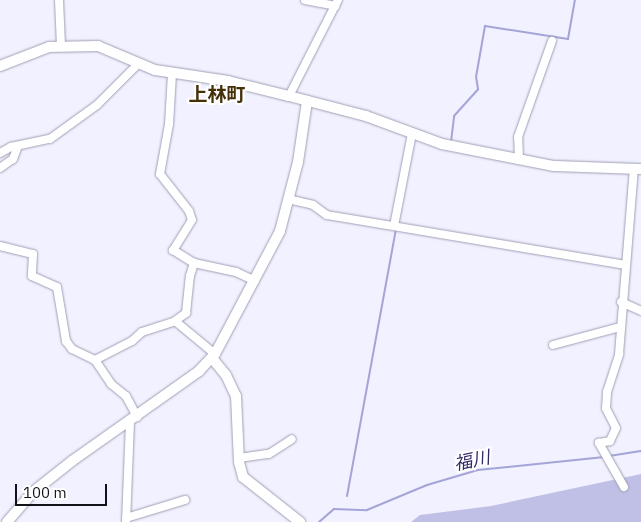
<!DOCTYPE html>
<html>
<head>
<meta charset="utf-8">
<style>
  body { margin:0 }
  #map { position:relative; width:641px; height:522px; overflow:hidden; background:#f1f1ff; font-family:"IBM Plex Sans","Noto Sans JP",sans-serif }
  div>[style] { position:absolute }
  .green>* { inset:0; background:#c0c0e7 }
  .stream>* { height:2px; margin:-1px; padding:0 1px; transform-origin:1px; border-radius:1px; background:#a4a4d7 }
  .roads { filter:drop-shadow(0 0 1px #9e9fb3) drop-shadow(0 0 1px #9e9fb3) }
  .street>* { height:8px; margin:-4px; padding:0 4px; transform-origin:4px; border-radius:4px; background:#fff }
  .secondary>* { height:10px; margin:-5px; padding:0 5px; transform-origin:5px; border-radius:5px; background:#fff }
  span { translate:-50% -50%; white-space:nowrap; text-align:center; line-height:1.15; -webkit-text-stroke:4px #fff; paint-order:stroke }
  .water-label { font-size:18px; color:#322a68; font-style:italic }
  .quarter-label { font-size:19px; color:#45300a; font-weight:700 }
  .scale { position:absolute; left:15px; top:484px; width:92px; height:22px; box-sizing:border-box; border:2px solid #121219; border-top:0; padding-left:6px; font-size:15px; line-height:18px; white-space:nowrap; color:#121219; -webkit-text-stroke:4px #fff; paint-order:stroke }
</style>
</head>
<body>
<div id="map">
  <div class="green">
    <div style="clip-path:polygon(641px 474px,641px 522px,411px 522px,420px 515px,491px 506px)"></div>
  </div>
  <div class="stream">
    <div style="left:451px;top:142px;width:26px;rotate:-83deg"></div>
    <div style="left:454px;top:116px;width:36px;rotate:-48deg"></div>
    <div style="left:478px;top:89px;width:12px;rotate:-99deg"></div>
    <div style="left:476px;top:77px;width:52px;rotate:-80deg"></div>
    <div style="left:485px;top:26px;width:84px;rotate:8.9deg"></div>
    <div style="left:568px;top:39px;width:40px;rotate:-80deg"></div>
    <div style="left:609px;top:456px;width:32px;rotate:-9deg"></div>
    <div style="left:347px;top:496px;width:270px;rotate:-79.6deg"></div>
    <div style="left:319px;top:522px;width:20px;rotate:-41deg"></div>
    <div style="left:334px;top:509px;width:33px;rotate:2deg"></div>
    <div style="left:367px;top:510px;width:65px;rotate:-22.6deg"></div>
    <div style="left:427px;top:485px;width:53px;rotate:-16.4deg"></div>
    <div style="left:478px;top:470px;width:127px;rotate:-5.9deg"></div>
  </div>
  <div class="roads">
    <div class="street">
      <div style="left:59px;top:0;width:45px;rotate:87.5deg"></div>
      <div style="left:305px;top:0;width:31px;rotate:11deg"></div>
      <div style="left:172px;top:74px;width:50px;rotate:93.4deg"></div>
      <div style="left:169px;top:124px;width:51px;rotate:100.2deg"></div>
      <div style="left:160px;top:174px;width:47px;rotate:51.9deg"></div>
      <div style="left:189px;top:211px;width:9px;rotate:72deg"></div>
      <div style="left:192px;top:220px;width:36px;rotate:122deg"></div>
      <div style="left:173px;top:250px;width:25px;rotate:32deg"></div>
      <div style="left:194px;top:263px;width:43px;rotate:12.1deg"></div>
      <div style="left:236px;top:272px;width:21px;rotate:25deg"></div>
      <div style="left:289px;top:96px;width:108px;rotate:-63deg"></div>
      <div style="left:0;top:153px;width:13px;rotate:-29deg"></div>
      <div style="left:11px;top:147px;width:40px;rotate:-12deg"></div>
      <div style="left:50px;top:139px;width:58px;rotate:-35.9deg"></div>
      <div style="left:97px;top:105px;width:58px;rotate:-45deg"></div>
      <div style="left:519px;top:160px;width:23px;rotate:-92deg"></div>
      <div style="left:518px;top:137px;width:102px;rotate:-70.5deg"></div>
      <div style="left:0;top:168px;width:16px;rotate:-35deg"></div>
      <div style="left:13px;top:159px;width:14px;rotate:-69deg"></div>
      <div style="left:288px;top:199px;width:26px;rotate:13deg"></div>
      <div style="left:313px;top:205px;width:17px;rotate:36deg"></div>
      <div style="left:327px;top:215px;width:302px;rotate:9.5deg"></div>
      <div style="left:394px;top:226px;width:95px;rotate:-79deg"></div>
      <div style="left:0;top:246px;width:34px;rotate:14deg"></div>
      <div style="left:33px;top:254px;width:22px;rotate:93deg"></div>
      <div style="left:32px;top:276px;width:27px;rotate:24deg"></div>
      <div style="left:57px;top:287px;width:55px;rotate:80.5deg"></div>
      <div style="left:66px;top:341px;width:10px;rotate:53deg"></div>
      <div style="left:72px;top:349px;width:25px;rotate:26deg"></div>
      <div style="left:95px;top:360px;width:29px;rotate:56deg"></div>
      <div style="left:111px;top:384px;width:19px;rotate:39deg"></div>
      <div style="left:126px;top:396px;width:24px;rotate:62deg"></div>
      <div style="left:621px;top:302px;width:22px;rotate:24deg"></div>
      <div style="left:175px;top:321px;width:52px;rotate:39.5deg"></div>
      <div style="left:553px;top:345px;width:69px;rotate:-15deg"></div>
      <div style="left:95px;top:360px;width:42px;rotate:-27.2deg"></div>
      <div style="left:132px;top:341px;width:13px;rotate:-42deg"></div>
      <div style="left:142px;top:332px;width:35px;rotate:-18deg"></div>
      <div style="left:175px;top:321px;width:14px;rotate:-36deg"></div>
      <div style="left:186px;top:313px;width:37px;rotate:-84deg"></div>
      <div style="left:190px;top:276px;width:14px;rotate:-73deg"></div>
      <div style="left:239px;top:458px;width:30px;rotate:-8deg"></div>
      <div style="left:269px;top:454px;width:27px;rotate:-33deg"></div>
      <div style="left:624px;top:487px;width:51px;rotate:-119.6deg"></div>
      <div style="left:599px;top:443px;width:11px;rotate:-10deg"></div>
      <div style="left:610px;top:441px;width:14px;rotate:-65deg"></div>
      <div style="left:616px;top:428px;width:22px;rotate:-117deg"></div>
      <div style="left:606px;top:408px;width:16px;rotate:-86deg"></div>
      <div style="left:607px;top:392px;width:40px;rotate:-72deg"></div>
      <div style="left:619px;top:354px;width:186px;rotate:-85.4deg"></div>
      <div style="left:126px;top:518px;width:62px;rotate:-17deg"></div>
      <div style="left:126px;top:522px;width:100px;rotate:-87.7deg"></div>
    </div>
    <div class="secondary">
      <div style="left:0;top:66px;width:53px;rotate:-21.2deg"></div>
      <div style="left:49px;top:47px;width:49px;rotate:-1.2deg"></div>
      <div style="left:98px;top:46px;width:62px;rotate:22.8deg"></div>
      <div style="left:155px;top:70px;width:74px;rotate:8.6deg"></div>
      <div style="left:228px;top:81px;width:63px;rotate:13.8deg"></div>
      <div style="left:289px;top:96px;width:80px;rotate:14.6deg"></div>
      <div style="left:366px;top:116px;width:81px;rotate:20.2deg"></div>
      <div style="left:442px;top:144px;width:113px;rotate:11.2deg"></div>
      <div style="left:553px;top:166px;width:88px;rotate:2deg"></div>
      <div style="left:212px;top:358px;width:22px;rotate:51deg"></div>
      <div style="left:226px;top:375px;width:23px;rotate:65deg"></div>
      <div style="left:236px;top:396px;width:66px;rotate:87.4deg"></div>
      <div style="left:239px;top:462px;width:16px;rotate:75deg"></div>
      <div style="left:243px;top:477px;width:73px;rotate:38.3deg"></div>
      <div style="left:7px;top:522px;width:40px;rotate:-49deg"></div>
      <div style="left:33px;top:492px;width:50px;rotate:-38.5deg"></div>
      <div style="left:72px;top:461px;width:156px;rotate:-35.3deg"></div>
      <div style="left:199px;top:371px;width:23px;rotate:-47deg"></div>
      <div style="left:215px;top:354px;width:139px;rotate:-62.1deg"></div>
      <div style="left:280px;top:231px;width:71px;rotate:-75.4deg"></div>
      <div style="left:298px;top:162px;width:62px;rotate:-81.6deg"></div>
    </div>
  </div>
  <div class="water-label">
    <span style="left:472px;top:461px;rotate:-12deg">福川</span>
  </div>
  <div class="quarter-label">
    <span style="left:217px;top:95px">上林町</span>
  </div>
  <div class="scale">100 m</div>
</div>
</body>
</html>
